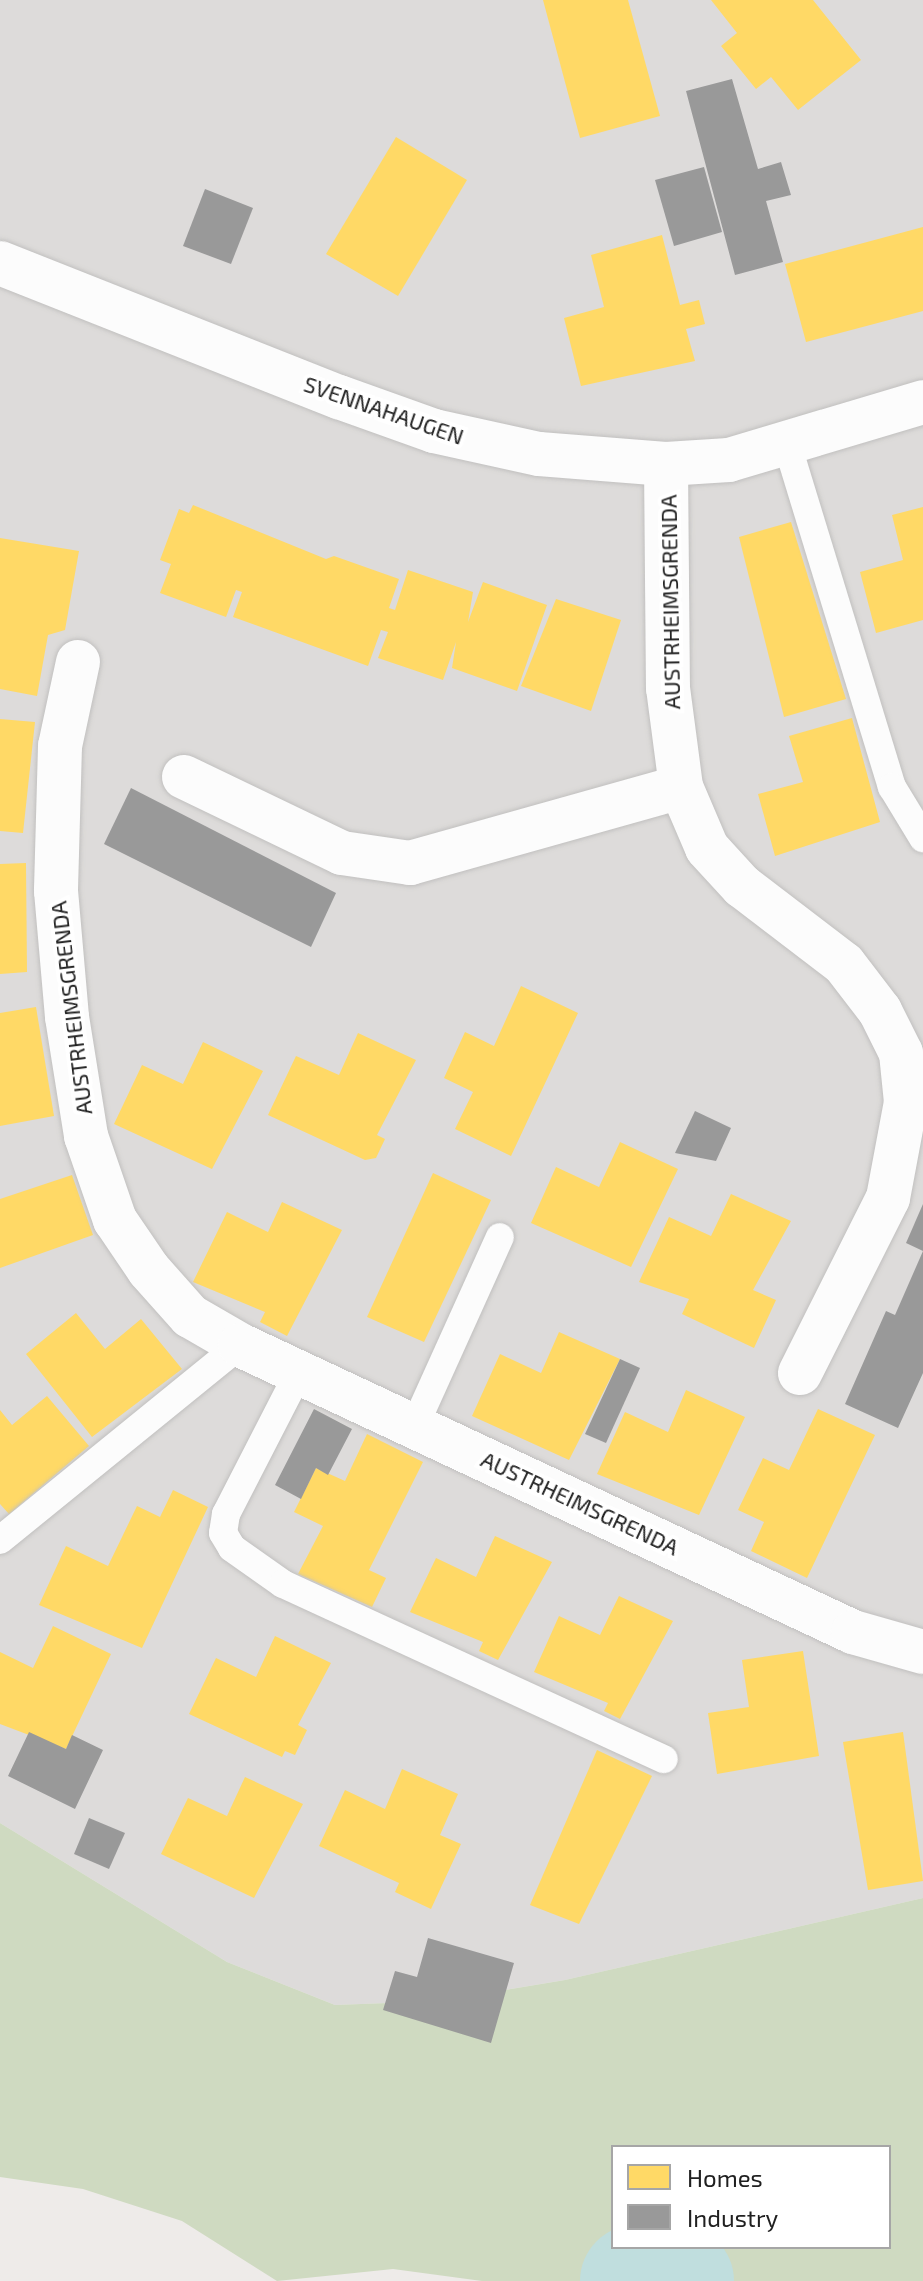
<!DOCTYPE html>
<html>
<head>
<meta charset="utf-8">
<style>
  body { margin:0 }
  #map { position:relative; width:923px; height:2281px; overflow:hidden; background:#eeebe9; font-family:"Exo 2",sans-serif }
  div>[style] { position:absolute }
  .residential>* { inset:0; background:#dddbda }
  .forest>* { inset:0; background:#cfdac1 }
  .homes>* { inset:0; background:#ffd966 }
  .industry>* { inset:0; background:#999 }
  .river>* { height:112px; margin:-56px; padding:0 56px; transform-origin:56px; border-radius:56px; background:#c0dede }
  .roads { filter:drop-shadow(0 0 2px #c1c0bf) drop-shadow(0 0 2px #c1c0bf) }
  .service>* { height:28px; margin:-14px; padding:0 14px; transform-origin:14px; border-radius:14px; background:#fcfcfc }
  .minor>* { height:44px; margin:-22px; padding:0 22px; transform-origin:22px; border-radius:22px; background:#fcfcfc }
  span { translate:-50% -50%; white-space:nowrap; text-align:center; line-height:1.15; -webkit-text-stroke:8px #fff; paint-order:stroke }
  .street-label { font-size:22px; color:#202020 }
  .legend { position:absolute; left:611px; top:2145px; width:280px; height:104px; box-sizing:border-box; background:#fff; border:2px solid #a6a6a6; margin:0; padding:10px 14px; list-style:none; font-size:24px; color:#202020 }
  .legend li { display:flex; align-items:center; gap:16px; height:40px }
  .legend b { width:40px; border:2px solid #a6a6a6 }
</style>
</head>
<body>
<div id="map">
  <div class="residential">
    <div style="clip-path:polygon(0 0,923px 0,923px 1898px,565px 1980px,440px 2001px,335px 2005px,227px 1962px,0 1823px)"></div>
  </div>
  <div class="forest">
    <div style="clip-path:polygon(evenodd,0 1823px,227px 1962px,335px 2005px,440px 2001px,565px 1980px,923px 1898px,923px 2281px,482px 2281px,393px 2269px,277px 2281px,182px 2221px,83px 2189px,0 2177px,0 1823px,613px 2147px,889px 2147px,889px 2247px,613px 2247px,613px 2147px)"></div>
  </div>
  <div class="homes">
    <div style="clip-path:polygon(543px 0,628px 0,660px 116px,580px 138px)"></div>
    <div style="clip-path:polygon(711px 0,813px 0,861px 60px,798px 110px,771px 77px,756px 89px,721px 46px,737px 33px)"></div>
    <div style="clip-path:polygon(396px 137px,467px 180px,398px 296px,326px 254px)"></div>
    <div style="clip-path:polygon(923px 227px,923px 311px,806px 342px,785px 264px)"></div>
    <div style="clip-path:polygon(662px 235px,680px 305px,699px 300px,705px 324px,686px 329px,695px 361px,581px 386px,564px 318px,604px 307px,591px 255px)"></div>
    <div style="clip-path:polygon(193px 505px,326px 559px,334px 556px,399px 579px,389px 608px,395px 610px,408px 570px,473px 592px,468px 622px,483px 582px,547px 605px,517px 691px,452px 668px,456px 642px,443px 680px,378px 658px,388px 632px,381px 630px,368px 666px,233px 617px,242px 592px,236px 590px,226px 617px,160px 593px,171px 564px,160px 560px,179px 509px,189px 513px)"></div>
    <div style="clip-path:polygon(923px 507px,923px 620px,876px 633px,860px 572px,903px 560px,892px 515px)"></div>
    <div style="clip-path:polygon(791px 522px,846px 699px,784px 717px,739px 537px)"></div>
    <div style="clip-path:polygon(0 538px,79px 551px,65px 630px,48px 635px,37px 696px,0 689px)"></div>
    <div style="clip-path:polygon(556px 599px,621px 620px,591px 711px,521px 686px)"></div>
    <div style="clip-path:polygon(852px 718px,880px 822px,775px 856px,758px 794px,803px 782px,789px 736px)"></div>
    <div style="clip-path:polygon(0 719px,35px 722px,23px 833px,0 831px)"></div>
    <div style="clip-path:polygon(26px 863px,27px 972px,0 974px,0 864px)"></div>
    <div style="clip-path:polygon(521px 986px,578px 1013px,511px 1156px,455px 1129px,473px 1092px,444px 1078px,465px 1032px,494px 1046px)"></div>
    <div style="clip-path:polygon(36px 1007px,54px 1116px,0 1126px,0 1013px)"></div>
    <div style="clip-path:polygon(358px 1033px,416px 1060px,377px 1135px,385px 1139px,376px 1158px,365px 1160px,268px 1115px,296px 1056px,339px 1075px)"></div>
    <div style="clip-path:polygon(203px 1042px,263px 1071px,212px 1169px,114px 1124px,142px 1065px,183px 1084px)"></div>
    <div style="clip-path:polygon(620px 1142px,678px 1169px,631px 1267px,531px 1223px,556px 1167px,599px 1187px)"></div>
    <div style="clip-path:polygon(433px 1173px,491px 1200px,424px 1342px,367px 1317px)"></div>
    <div style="clip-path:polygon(72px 1175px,93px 1235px,0 1268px,0 1199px)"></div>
    <div style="clip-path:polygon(731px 1194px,791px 1221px,753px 1290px,776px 1300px,754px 1348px,682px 1314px,689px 1299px,639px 1282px,669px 1217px,711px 1236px)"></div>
    <div style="clip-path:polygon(282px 1202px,342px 1230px,287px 1336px,260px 1322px,265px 1312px,193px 1282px,227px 1212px,268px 1232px)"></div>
    <div style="clip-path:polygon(76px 1313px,105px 1349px,141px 1319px,182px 1369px,92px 1437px,26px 1354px)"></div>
    <div style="clip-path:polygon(559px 1332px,620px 1359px,569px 1460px,472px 1416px,500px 1354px,541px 1373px)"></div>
    <div style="clip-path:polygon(686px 1390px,745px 1417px,699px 1515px,597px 1474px,625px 1412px,668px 1432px)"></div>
    <div style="clip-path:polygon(47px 1396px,89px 1446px,9px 1514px,0 1504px,0 1410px,12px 1425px)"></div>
    <div style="clip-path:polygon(818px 1409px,875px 1435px,807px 1578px,751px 1551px,764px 1522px,738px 1510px,763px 1458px,789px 1470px)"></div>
    <div style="clip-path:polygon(367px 1434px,423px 1462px,369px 1570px,386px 1578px,372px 1607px,298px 1574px,323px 1526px,294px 1512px,316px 1468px,345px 1481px)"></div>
    <div style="clip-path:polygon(173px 1490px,208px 1507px,142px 1648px,39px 1605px,66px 1546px,108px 1566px,137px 1506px,160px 1517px)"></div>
    <div style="clip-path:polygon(495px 1536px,552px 1562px,498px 1660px,479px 1651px,483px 1642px,410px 1612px,436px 1558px,476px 1577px)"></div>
    <div style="clip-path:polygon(619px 1596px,673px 1621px,620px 1719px,604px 1711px,608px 1703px,534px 1672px,559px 1616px,600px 1635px)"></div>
    <div style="clip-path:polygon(53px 1626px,111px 1654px,66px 1749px,0 1724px,0 1652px,33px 1668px)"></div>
    <div style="clip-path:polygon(275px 1636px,331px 1663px,298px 1725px,307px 1730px,295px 1755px,285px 1751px,282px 1757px,189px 1714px,216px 1658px,256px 1677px)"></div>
    <div style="clip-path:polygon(803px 1651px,819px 1756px,717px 1774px,708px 1713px,749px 1707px,742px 1660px)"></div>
    <div style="clip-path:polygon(903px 1732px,923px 1881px,868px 1890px,843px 1742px)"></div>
    <div style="clip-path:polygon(597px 1750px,652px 1776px,579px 1924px,530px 1905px)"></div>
    <div style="clip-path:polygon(402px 1769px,458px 1794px,440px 1835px,461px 1844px,431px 1909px,395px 1892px,399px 1883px,319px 1846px,345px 1790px,385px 1809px)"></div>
    <div style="clip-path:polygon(245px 1777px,303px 1804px,254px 1898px,161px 1854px,188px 1798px,227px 1816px)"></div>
  </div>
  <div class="industry">
    <div style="clip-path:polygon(732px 79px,758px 169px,781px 162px,791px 195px,766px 201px,783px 262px,735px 275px,686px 91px)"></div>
    <div style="clip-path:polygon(704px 167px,722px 232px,674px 246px,655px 180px)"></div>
    <div style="clip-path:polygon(205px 189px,253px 208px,231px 264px,183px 246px)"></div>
    <div style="clip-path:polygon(131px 788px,336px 893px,311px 947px,104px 844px)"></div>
    <div style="clip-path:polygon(695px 1111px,731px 1128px,716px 1161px,675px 1153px)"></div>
    <div style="clip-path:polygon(923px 1204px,923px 1251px,906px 1243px)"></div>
    <div style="clip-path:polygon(923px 1251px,923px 1373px,898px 1428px,845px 1404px,886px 1311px,895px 1315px)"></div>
    <div style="clip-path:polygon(620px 1359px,640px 1368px,606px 1443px,585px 1434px)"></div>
    <div style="clip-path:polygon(314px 1409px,352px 1429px,328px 1475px,316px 1468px,301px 1499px,275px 1485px)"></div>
    <div style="clip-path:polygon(29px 1732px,66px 1749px,72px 1735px,103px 1750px,75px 1809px,8px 1776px)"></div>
    <div style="clip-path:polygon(89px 1818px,125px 1833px,109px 1869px,74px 1854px)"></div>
    <div style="clip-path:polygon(428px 1938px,514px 1963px,491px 2043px,383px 2010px,395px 1971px,417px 1977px)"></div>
  </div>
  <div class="river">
    <div style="left:636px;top:2281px;width:42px"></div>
  </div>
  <div class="roads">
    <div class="service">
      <div style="left:788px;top:447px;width:356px;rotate:73deg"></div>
      <div style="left:892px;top:787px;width:60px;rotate:58.7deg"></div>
      <div style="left:299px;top:1372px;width:160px;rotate:117.2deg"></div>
      <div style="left:226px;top:1514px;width:19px;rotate:99deg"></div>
      <div style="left:223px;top:1533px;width:17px;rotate:59deg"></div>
      <div style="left:232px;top:1548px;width:62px;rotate:35.2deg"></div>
      <div style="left:283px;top:1584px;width:419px;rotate:24.7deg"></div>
      <div style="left:415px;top:1425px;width:206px;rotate:-65.7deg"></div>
      <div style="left:0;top:1540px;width:309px;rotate:-39.1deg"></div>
    </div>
    <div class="minor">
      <div style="left:0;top:263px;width:365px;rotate:21.6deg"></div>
      <div style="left:339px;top:397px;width:101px;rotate:19.7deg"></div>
      <div style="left:434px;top:431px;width:107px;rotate:12.4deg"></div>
      <div style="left:539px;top:454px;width:127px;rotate:4.5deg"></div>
      <div style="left:666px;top:464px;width:63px;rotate:-3.6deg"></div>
      <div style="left:729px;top:460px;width:202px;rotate:-16.6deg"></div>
      <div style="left:666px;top:464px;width:224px;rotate:89.5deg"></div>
      <div style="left:668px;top:688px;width:100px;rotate:82.5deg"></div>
      <div style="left:681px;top:787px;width:66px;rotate:66.9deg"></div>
      <div style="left:707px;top:848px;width:52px;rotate:47.4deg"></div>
      <div style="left:742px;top:886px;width:128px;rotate:37.4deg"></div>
      <div style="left:844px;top:964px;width:59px;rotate:52.5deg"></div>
      <div style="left:880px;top:1011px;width:47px;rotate:63.4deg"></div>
      <div style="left:901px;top:1053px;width:49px;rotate:84.2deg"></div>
      <div style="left:906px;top:1102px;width:98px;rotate:100.6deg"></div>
      <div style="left:888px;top:1198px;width:196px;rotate:116.7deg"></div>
      <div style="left:78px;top:662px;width:86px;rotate:102.1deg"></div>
      <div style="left:60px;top:746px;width:145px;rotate:91.6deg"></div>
      <div style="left:56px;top:891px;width:126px;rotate:85deg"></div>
      <div style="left:67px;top:1017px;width:121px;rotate:80.9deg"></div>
      <div style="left:86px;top:1136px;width:89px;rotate:71deg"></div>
      <div style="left:115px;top:1220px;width:60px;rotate:55.8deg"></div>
      <div style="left:149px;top:1270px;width:62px;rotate:48.3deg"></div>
      <div style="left:190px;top:1316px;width:58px;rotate:30.1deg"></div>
      <div style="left:240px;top:1345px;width:677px;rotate:25.09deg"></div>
      <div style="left:853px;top:1632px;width:73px;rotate:15.9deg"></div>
      <div style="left:184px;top:777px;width:175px;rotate:25.7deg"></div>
      <div style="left:342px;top:853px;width:69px;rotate:8.4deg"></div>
      <div style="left:410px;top:863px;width:281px;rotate:-15.7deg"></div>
    </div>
  </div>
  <div class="street-label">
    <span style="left:384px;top:410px;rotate:19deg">SVENNAHAUGEN</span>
    <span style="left:670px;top:602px;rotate:-91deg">AUSTRHEIMSGRENDA</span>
    <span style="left:71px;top:1008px;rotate:-97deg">AUSTRHEIMSGRENDA</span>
    <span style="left:580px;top:1503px;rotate:25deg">AUSTRHEIMSGRENDA</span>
  </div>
  <ul class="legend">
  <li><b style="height:22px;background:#ffd966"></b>Homes</li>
  <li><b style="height:22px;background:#999"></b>Industry</li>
  </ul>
</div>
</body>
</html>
